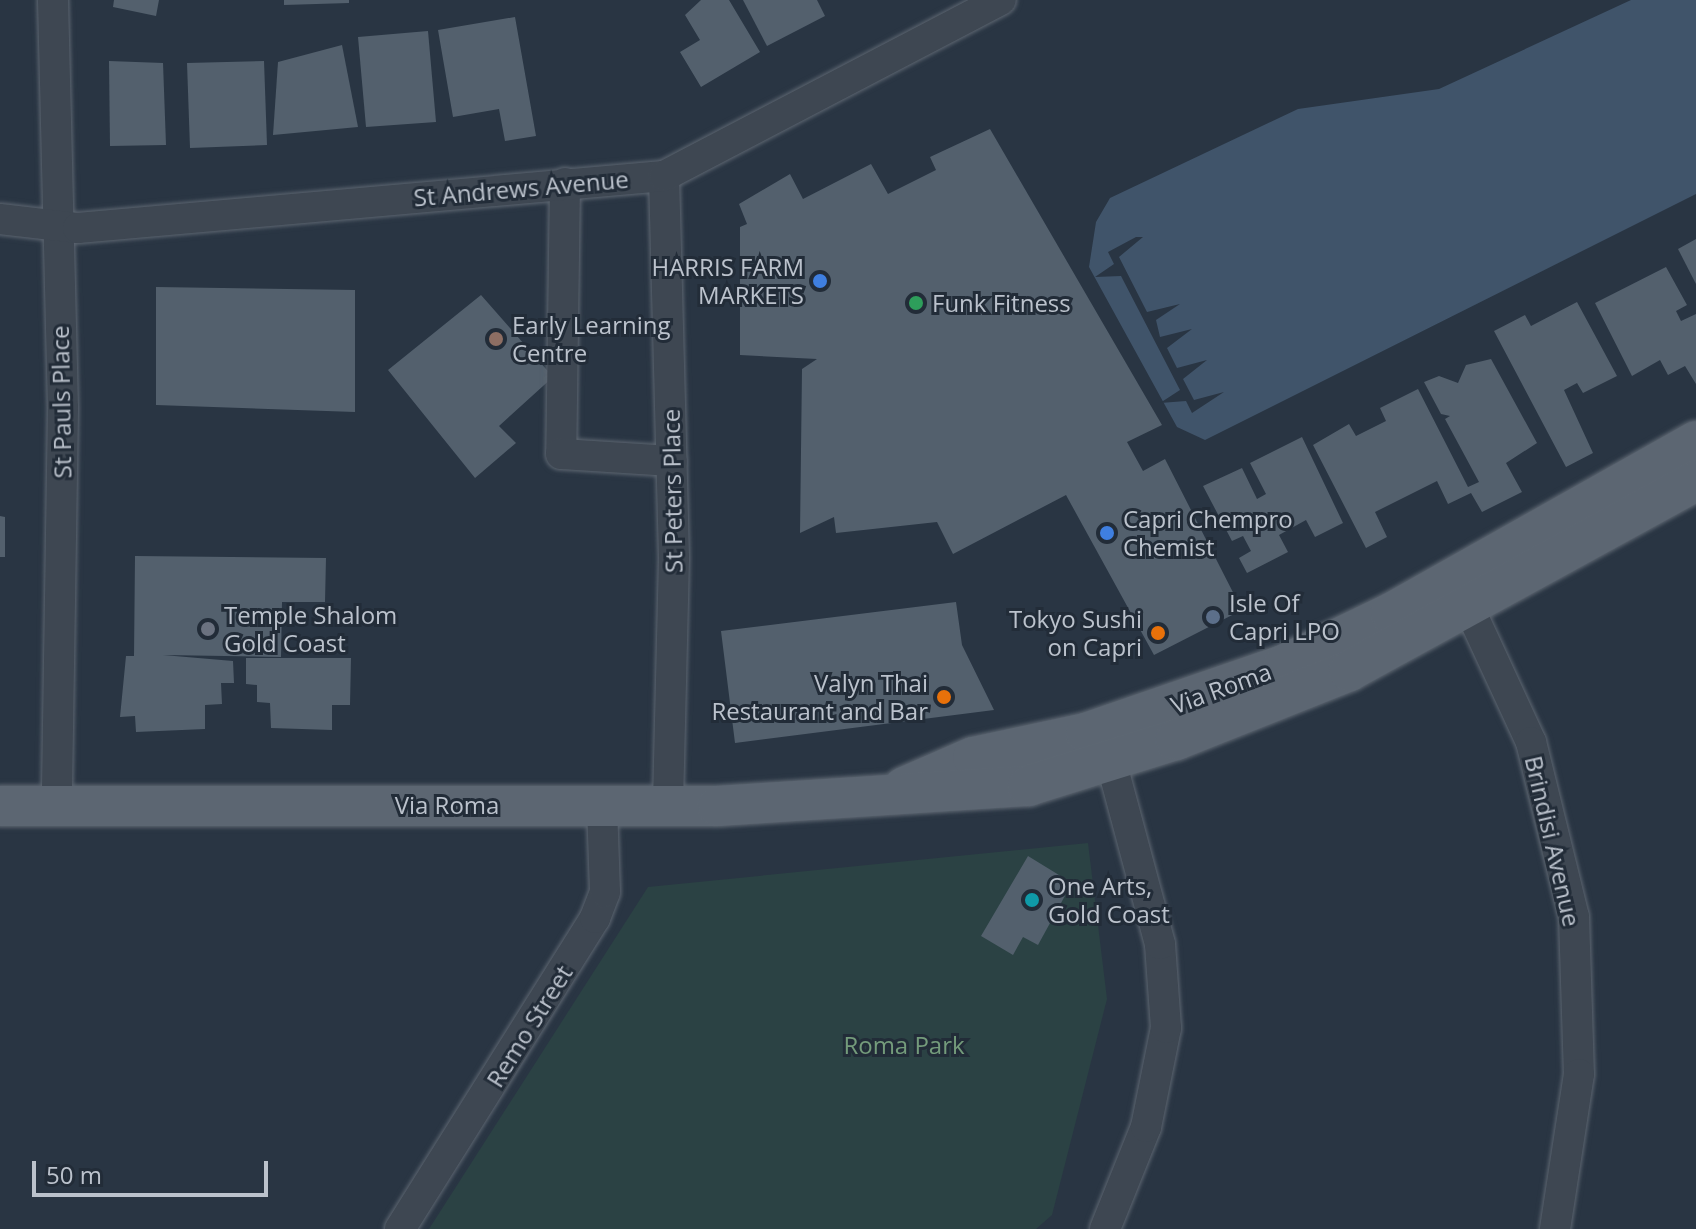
<!DOCTYPE html>
<html>
<head>
<meta charset="utf-8">
<style>
  body { margin:0 }
  #map { position:relative; width:1696px; height:1229px; overflow:hidden; background:#293543; font-family:"Open Sans",sans-serif }
  div>[style] { position:absolute }
  .green>* { inset:0; background:#2b4244 }
  .water>* { inset:0; background:#40546a }
  .pier>* { inset:0; background:#293543 }
  .building>* { inset:0; background:#53606d }
  .roads { filter:drop-shadow(0 0 2px #5c6570) drop-shadow(0 0 2px #5c6570) }
  .minor>* { height:30px; margin:-15px; padding:0 15px; transform-origin:15px; border-radius:15px; background:#3e4752 }
  .major>* { height:40px; margin:-20px; padding:0 20px; transform-origin:20px; border-radius:20px; background:#5c6672 }
  .dots>* { width:22px; height:22px; translate:-50% -50%; box-sizing:border-box; border:4px solid #222c38; border-radius:50% }
  span { translate:-50% -50%; white-space:nowrap; text-align:center; line-height:1.15; -webkit-text-stroke:6px #222c38; paint-order:stroke }
  .street-label { font-size:24px; color:#bbc2cc }
  .poi-label { font-size:24px; color:#bbc2cc }
  .right { translate:-100% -50%; text-align:right }
  .left { translate:0 -50%; text-align:left }
  .park-label { font-size:24px; color:#749b7b }
  .scale { position:absolute; left:32px; top:1161px; width:236px; height:36px; box-sizing:border-box; border:4px solid #bbc2cc; border-top:0; padding-left:10px; font-size:24px; line-height:28px; white-space:nowrap; color:#bbc2cc; -webkit-text-stroke:6px #222c38; paint-order:stroke }
</style>
</head>
<body>
<div id="map">
  <div class="green">
    <div style="clip-path:polygon(1088px 843px,1107px 999px,1052px 1215px,1036px 1229px,429px 1229px,648px 887px)"></div>
  </div>
  <div class="water">
    <div style="clip-path:polygon(1631px 0,1696px 0,1696px 194px,1205px 440px,1177px 427px,1089px 267px,1096px 222px,1110px 198px,1298px 109px,1439px 89px)"></div>
  </div>
  <div class="pier">
    <div style="clip-path:polygon(1136px 237px,1143px 237px,1119px 257px,1147px 312px,1180px 304px,1156px 320px,1160px 337px,1192px 329px,1167px 348px,1177px 368px,1207px 360px,1183px 379px,1194px 400px,1224px 392px,1192px 413px,1186px 401px,1160px 403px,1180px 390px,1121px 276px,1095px 277px,1114px 264px,1108px 252px)"></div>
  </div>
  <div class="building">
    <div style="clip-path:polygon(114px 0,159px 0,156px 16px,113px 7px)"></div>
    <div style="clip-path:polygon(284px 0,349px 0,349px 3px,284px 5px)"></div>
    <div style="clip-path:polygon(701px 0,729px 0,760px 52px,701px 87px,680px 52px,700px 40px,685px 15px)"></div>
    <div style="clip-path:polygon(743px 0,817px 0,825px 16px,767px 46px)"></div>
    <div style="clip-path:polygon(515px 17px,536px 136px,505px 141px,499px 109px,453px 117px,438px 30px)"></div>
    <div style="clip-path:polygon(428px 31px,436px 122px,366px 127px,358px 37px)"></div>
    <div style="clip-path:polygon(342px 45px,358px 127px,273px 135px,278px 62px)"></div>
    <div style="clip-path:polygon(109px 61px,163px 63px,166px 145px,110px 146px)"></div>
    <div style="clip-path:polygon(264px 61px,267px 145px,190px 148px,187px 63px)"></div>
    <div style="clip-path:polygon(990px 129px,1162px 425px,1127px 442px,1143px 471px,1165px 459px,1242px 610px,1154px 655px,1066px 495px,953px 554px,937px 522px,836px 533px,834px 517px,800px 533px,802px 369px,817px 359px,740px 355px,740px 227px,747px 224px,739px 204px,790px 174px,803px 199px,871px 164px,888px 194px,936px 170px,930px 157px)"></div>
    <div style="clip-path:polygon(1696px 239px,1696px 284px,1678px 249px)"></div>
    <div style="clip-path:polygon(1666px 267px,1687px 305px,1676px 311px,1681px 321px,1696px 314px,1696px 384px,1685px 366px,1668px 375px,1660px 360px,1632px 376px,1595px 303px)"></div>
    <div style="clip-path:polygon(156px 287px,355px 290px,355px 412px,156px 405px)"></div>
    <div style="clip-path:polygon(481px 295px,553px 377px,499px 426px,516px 443px,475px 478px,388px 370px)"></div>
    <div style="clip-path:polygon(1577px 302px,1617px 376px,1583px 393px,1577px 383px,1564px 390px,1593px 453px,1566px 467px,1494px 331px,1525px 315px,1531px 326px)"></div>
    <div style="clip-path:polygon(1491px 359px,1537px 443px,1506px 463px,1522px 492px,1482px 512px,1471px 493px,1448px 504px,1437px 481px,1375px 512px,1387px 537px,1366px 548px,1313px 445px,1349px 424px,1356px 436px,1386px 421px,1380px 408px,1418px 389px,1468px 487px,1479px 482px,1445px 419px,1450px 416px,1441px 414px,1424px 382px,1439px 376px,1458px 383px,1466px 365px)"></div>
    <div style="clip-path:polygon(1302px 437px,1343px 523px,1315px 537px,1306px 520px,1279px 535px,1288px 552px,1247px 573px,1239px 558px,1251px 551px,1243px 536px,1232px 541px,1203px 486px,1242px 468px,1257px 499px,1266px 494px,1250px 463px)"></div>
    <div style="clip-path:polygon(0 516px,5px 517px,5px 557px,0 557px)"></div>
    <div style="clip-path:polygon(135px 556px,326px 558px,325px 602px,282px 602px,281px 657px,163px 655px,233px 661px,234px 683px,221px 683px,222px 704px,205px 705px,205px 729px,136px 732px,135px 716px,120px 717px,126px 656px,134px 656px)"></div>
    <div style="clip-path:polygon(956px 602px,962px 645px,994px 710px,735px 743px,721px 631px)"></div>
    <div style="clip-path:polygon(246px 658px,351px 658px,350px 705px,332px 705px,332px 730px,271px 728px,270px 703px,257px 702px,257px 685px,246px 684px)"></div>
    <div style="clip-path:polygon(1028px 856px,1072px 883px,1038px 945px,1023px 937px,1013px 955px,981px 936px)"></div>
  </div>
  <div class="roads">
    <div class="minor">
      <div style="left:53px;top:0;width:408px;rotate:88.6deg"></div>
      <div style="left:63px;top:408px;width:396px;rotate:90.9deg"></div>
      <div style="left:664px;top:176px;width:382px;rotate:88.5deg"></div>
      <div style="left:674px;top:558px;width:248px;rotate:91.4deg"></div>
      <div style="left:565px;top:183px;width:271px;rotate:90.8deg"></div>
      <div style="left:561px;top:454px;width:111px;rotate:3.6deg"></div>
      <div style="left:0;top:219px;width:79px;rotate:6.6deg"></div>
      <div style="left:78px;top:228px;width:588px;rotate:-5.07deg"></div>
      <div style="left:664px;top:176px;width:380px;rotate:-27.6deg"></div>
      <div style="left:1470px;top:610px;width:145px;rotate:65.2deg"></div>
      <div style="left:1531px;top:742px;width:180px;rotate:76.2deg"></div>
      <div style="left:1574px;top:917px;width:157px;rotate:88.2deg"></div>
      <div style="left:1579px;top:1074px;width:157px;rotate:98.8deg"></div>
      <div style="left:400px;top:1229px;width:367px;rotate:-57.9deg"></div>
      <div style="left:595px;top:918px;width:28px;rotate:-69deg"></div>
      <div style="left:605px;top:892px;width:86px;rotate:-92deg"></div>
      <div style="left:1105px;top:1229px;width:110px;rotate:-68.1deg"></div>
      <div style="left:1146px;top:1127px;width:101px;rotate:-78.6deg"></div>
      <div style="left:1166px;top:1028px;width:84px;rotate:-94.1deg"></div>
      <div style="left:1160px;top:944px;width:189px;rotate:-105deg"></div>
    </div>
    <div class="major">
      <div style="left:904px;top:787px;width:75px;rotate:-23.5deg"></div>
      <div style="left:973px;top:757px;width:116px;rotate:-12deg"></div>
      <div style="left:1086px;top:733px;width:208px;rotate:-19deg"></div>
      <div style="left:1283px;top:665px;width:120px;rotate:-25.7deg"></div>
      <div style="left:1391px;top:613px;width:350px;rotate:-29.4deg"></div>
      <div style="left:0;top:806px;width:718px"></div>
      <div style="left:718px;top:806px;width:311px;rotate:-3.7deg"></div>
      <div style="left:1028px;top:786px;width:155px;rotate:-17.3deg"></div>
      <div style="left:1176px;top:740px;width:186px;rotate:-21.7deg"></div>
      <div style="left:1349px;top:671px;width:396px;rotate:-28.7deg"></div>
    </div>
  </div>
  <div class="dots">
    <div style="left:820px;top:281px;background:#3f7fe0"></div>
    <div style="left:916px;top:303px;background:#2e9e5b"></div>
    <div style="left:496px;top:339px;background:#8d6e63"></div>
    <div style="left:1107px;top:533px;background:#3f7fe0"></div>
    <div style="left:1213px;top:617px;background:#5c6f8a"></div>
    <div style="left:208px;top:629px;background:#6b7280"></div>
    <div style="left:1158px;top:633px;background:#e8710a"></div>
    <div style="left:944px;top:697px;background:#e8710a"></div>
    <div style="left:1032px;top:900px;background:#0f9aa8"></div>
  </div>
  <div class="street-label">
    <span style="left:521px;top:188px;rotate:-5deg">St Andrews Avenue</span>
    <span style="left:61px;top:402px;rotate:-91deg">St Pauls Place</span>
    <span style="left:672px;top:491px;rotate:-91deg">St Peters Place</span>
    <span style="left:1221px;top:688px;rotate:-20deg">Via Roma</span>
    <span style="left:447px;top:805px">Via Roma</span>
    <span style="left:1553px;top:841px;rotate:77deg">Brindisi Avenue</span>
    <span style="left:529px;top:1026px;rotate:-58deg">Remo Street</span>
  </div>
  <div class="poi-label">
    <span class="right" style="left:804px;top:281px">HARRIS FARM<br>MARKETS</span>
    <span class="left" style="left:932px;top:303px">Funk Fitness</span>
    <span class="left" style="left:512px;top:339px">Early Learning<br>Centre</span>
    <span class="left" style="left:1123px;top:533px">Capri Chempro<br>Chemist</span>
    <span class="left" style="left:1229px;top:617px">Isle Of<br>Capri LPO</span>
    <span class="left" style="left:224px;top:629px">Temple Shalom<br>Gold Coast</span>
    <span class="right" style="left:1142px;top:633px">Tokyo Sushi<br>on Capri</span>
    <span class="right" style="left:928px;top:697px">Valyn Thai<br>Restaurant and Bar</span>
    <span class="left" style="left:1048px;top:900px">One Arts,<br>Gold Coast</span>
  </div>
  <div class="park-label">
    <span style="left:904px;top:1045px">Roma Park</span>
  </div>
  <div class="scale">50 m</div>
</div>
</body>
</html>
